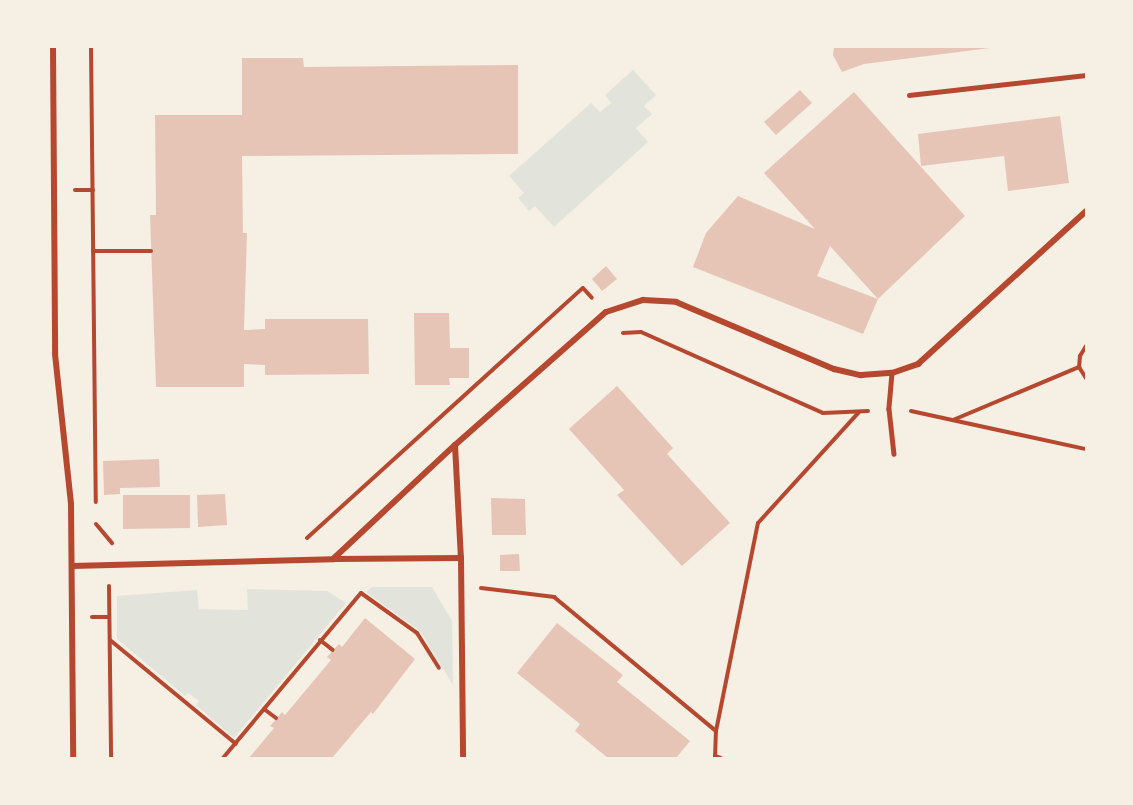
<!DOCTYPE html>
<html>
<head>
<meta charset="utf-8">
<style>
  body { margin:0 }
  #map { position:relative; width:1133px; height:805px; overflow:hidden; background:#f6efe4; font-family:"Playfair Display",serif }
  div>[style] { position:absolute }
  .green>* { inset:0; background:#e2e4dc }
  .building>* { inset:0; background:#e6c5b7 }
  .path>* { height:4px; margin:-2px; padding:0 2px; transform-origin:2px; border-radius:2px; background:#b5482f }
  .service>* { height:4.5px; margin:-2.25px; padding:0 2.25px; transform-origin:2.25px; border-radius:2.25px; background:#b5482f }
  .minor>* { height:6px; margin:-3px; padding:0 3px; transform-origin:3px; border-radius:3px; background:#b5482f }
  span { translate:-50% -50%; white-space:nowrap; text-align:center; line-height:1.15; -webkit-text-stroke:6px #f6efe4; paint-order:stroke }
  .frame { position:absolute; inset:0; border:48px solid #f6efe4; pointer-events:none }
</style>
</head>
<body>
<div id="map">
  <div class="green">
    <div style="clip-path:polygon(633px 70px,656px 95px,644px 106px,652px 114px,636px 128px,648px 142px,554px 227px,535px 206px,529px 211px,518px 198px,524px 193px,509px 176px,591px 103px,600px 112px,611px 103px,605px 95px)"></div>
    <div style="clip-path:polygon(372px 587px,432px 587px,452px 621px,453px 685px,420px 631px,366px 592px)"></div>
    <div style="clip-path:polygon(247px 589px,327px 591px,346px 603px,234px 738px,196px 705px,199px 701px,188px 693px,185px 696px,117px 639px,117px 596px,197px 590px,199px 609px,248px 610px)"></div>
  </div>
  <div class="building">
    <div style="clip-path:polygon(834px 46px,989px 46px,990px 48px,864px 64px,842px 72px,833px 55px)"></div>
    <div style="clip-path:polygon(242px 58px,303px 58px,304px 67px,518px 65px,518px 154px,242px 156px,243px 233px,247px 233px,244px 330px,265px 329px,265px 319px,368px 319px,369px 374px,265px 375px,265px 365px,244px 364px,244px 387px,156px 387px,150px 215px,156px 215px,155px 115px,242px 115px)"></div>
    <div style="clip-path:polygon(800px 90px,812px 103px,776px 135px,764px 122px)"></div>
    <div style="clip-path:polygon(evenodd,854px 92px,965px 216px,878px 299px,863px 334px,693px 267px,706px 233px,738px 196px,815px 229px,764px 173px,854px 92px,830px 246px,878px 299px,817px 276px,830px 246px)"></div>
    <div style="clip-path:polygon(1060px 116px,1069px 183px,1008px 191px,1004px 156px,921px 166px,918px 134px)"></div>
    <div style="clip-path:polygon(606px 266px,617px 279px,602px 291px,592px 279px)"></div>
    <div style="clip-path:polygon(414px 313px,449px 313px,450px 348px,469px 348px,469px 378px,449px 378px,450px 385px,415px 385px)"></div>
    <div style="clip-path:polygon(617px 386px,673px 448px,667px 454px,730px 523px,682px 566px,617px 495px,624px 490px,569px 429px)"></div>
    <div style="clip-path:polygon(159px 459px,160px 487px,120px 488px,120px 494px,104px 495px,103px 461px)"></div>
    <div style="clip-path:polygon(225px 494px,227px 525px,198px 527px,197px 495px)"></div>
    <div style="clip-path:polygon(123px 495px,190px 495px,190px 528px,123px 529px)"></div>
    <div style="clip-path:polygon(491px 498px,525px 499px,526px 535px,492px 535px)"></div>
    <div style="clip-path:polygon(519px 554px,520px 571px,500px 571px,500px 555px)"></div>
    <div style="clip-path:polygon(365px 618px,415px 659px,373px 714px,371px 712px,332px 758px,249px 758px,274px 728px,270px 726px,282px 712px,285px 715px,331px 660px,327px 657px,339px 644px,342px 647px)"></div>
    <div style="clip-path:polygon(557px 623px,623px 675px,617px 682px,690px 741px,676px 758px,608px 758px,575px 731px,580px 724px,517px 673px)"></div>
  </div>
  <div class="path">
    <div style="left:91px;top:46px;width:456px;rotate:89.4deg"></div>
    <div style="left:75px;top:190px;width:18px"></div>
    <div style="left:93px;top:251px;width:58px"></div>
    <div style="left:623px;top:333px;width:18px;rotate:-3deg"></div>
    <div style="left:641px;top:332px;width:199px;rotate:24deg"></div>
    <div style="left:823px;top:413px;width:45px;rotate:-2.5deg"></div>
    <div style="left:1086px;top:346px;width:12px;rotate:121deg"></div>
    <div style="left:1080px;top:356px;width:11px;rotate:95deg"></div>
    <div style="left:1079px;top:367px;width:13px;rotate:58deg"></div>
    <div style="left:911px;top:411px;width:179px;rotate:12.3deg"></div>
    <div style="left:953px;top:420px;width:137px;rotate:-22.8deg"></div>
    <div style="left:96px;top:524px;width:25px;rotate:50deg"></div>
    <div style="left:307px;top:538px;width:372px;rotate:-42.2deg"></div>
    <div style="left:583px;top:288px;width:13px;rotate:48deg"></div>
    <div style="left:109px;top:586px;width:172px;rotate:89.3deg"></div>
    <div style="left:481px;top:588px;width:74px;rotate:7deg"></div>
    <div style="left:554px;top:597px;width:210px;rotate:39.6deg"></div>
    <div style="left:92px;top:617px;width:17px"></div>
    <div style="left:110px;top:640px;width:163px;rotate:39.5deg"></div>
    <div style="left:320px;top:640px;width:16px;rotate:38deg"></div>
    <div style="left:264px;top:709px;width:15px;rotate:37deg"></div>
    <div style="left:715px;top:756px;width:6px;rotate:18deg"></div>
    <div style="left:223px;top:758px;width:215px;rotate:-50.1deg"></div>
    <div style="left:361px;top:593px;width:69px;rotate:35.5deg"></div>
    <div style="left:417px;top:633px;width:41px;rotate:57.8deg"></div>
    <div style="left:715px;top:758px;width:27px;rotate:-88deg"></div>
    <div style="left:716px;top:731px;width:212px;rotate:-78.6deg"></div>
    <div style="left:758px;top:523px;width:150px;rotate:-47.7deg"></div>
  </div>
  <div class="service">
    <div style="left:909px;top:95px;width:178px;rotate:-6.4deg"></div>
    <div style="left:892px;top:373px;width:36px;rotate:95deg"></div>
    <div style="left:889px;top:409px;width:45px;rotate:83.7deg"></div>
  </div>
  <div class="minor">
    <div style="left:53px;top:46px;width:308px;rotate:89.6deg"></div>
    <div style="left:55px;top:354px;width:151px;rotate:83.9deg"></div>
    <div style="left:71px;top:504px;width:254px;rotate:89.5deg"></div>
    <div style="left:455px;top:445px;width:113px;rotate:87deg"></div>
    <div style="left:334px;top:559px;width:127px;rotate:-0.5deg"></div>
    <div style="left:461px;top:558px;width:200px;rotate:89.4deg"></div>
    <div style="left:72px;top:566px;width:261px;rotate:-1.5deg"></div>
    <div style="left:333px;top:559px;width:167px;rotate:-43.1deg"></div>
    <div style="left:455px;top:445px;width:201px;rotate:-41.4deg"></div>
    <div style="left:606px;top:312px;width:39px;rotate:-18deg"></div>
    <div style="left:643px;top:300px;width:33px;rotate:3deg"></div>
    <div style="left:676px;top:302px;width:172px;rotate:23deg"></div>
    <div style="left:834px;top:369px;width:28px;rotate:13deg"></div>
    <div style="left:861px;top:375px;width:31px;rotate:-4deg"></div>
    <div style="left:892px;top:373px;width:28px;rotate:-19deg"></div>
    <div style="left:918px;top:364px;width:227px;rotate:-42.3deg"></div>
  </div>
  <div class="frame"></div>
</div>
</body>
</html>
